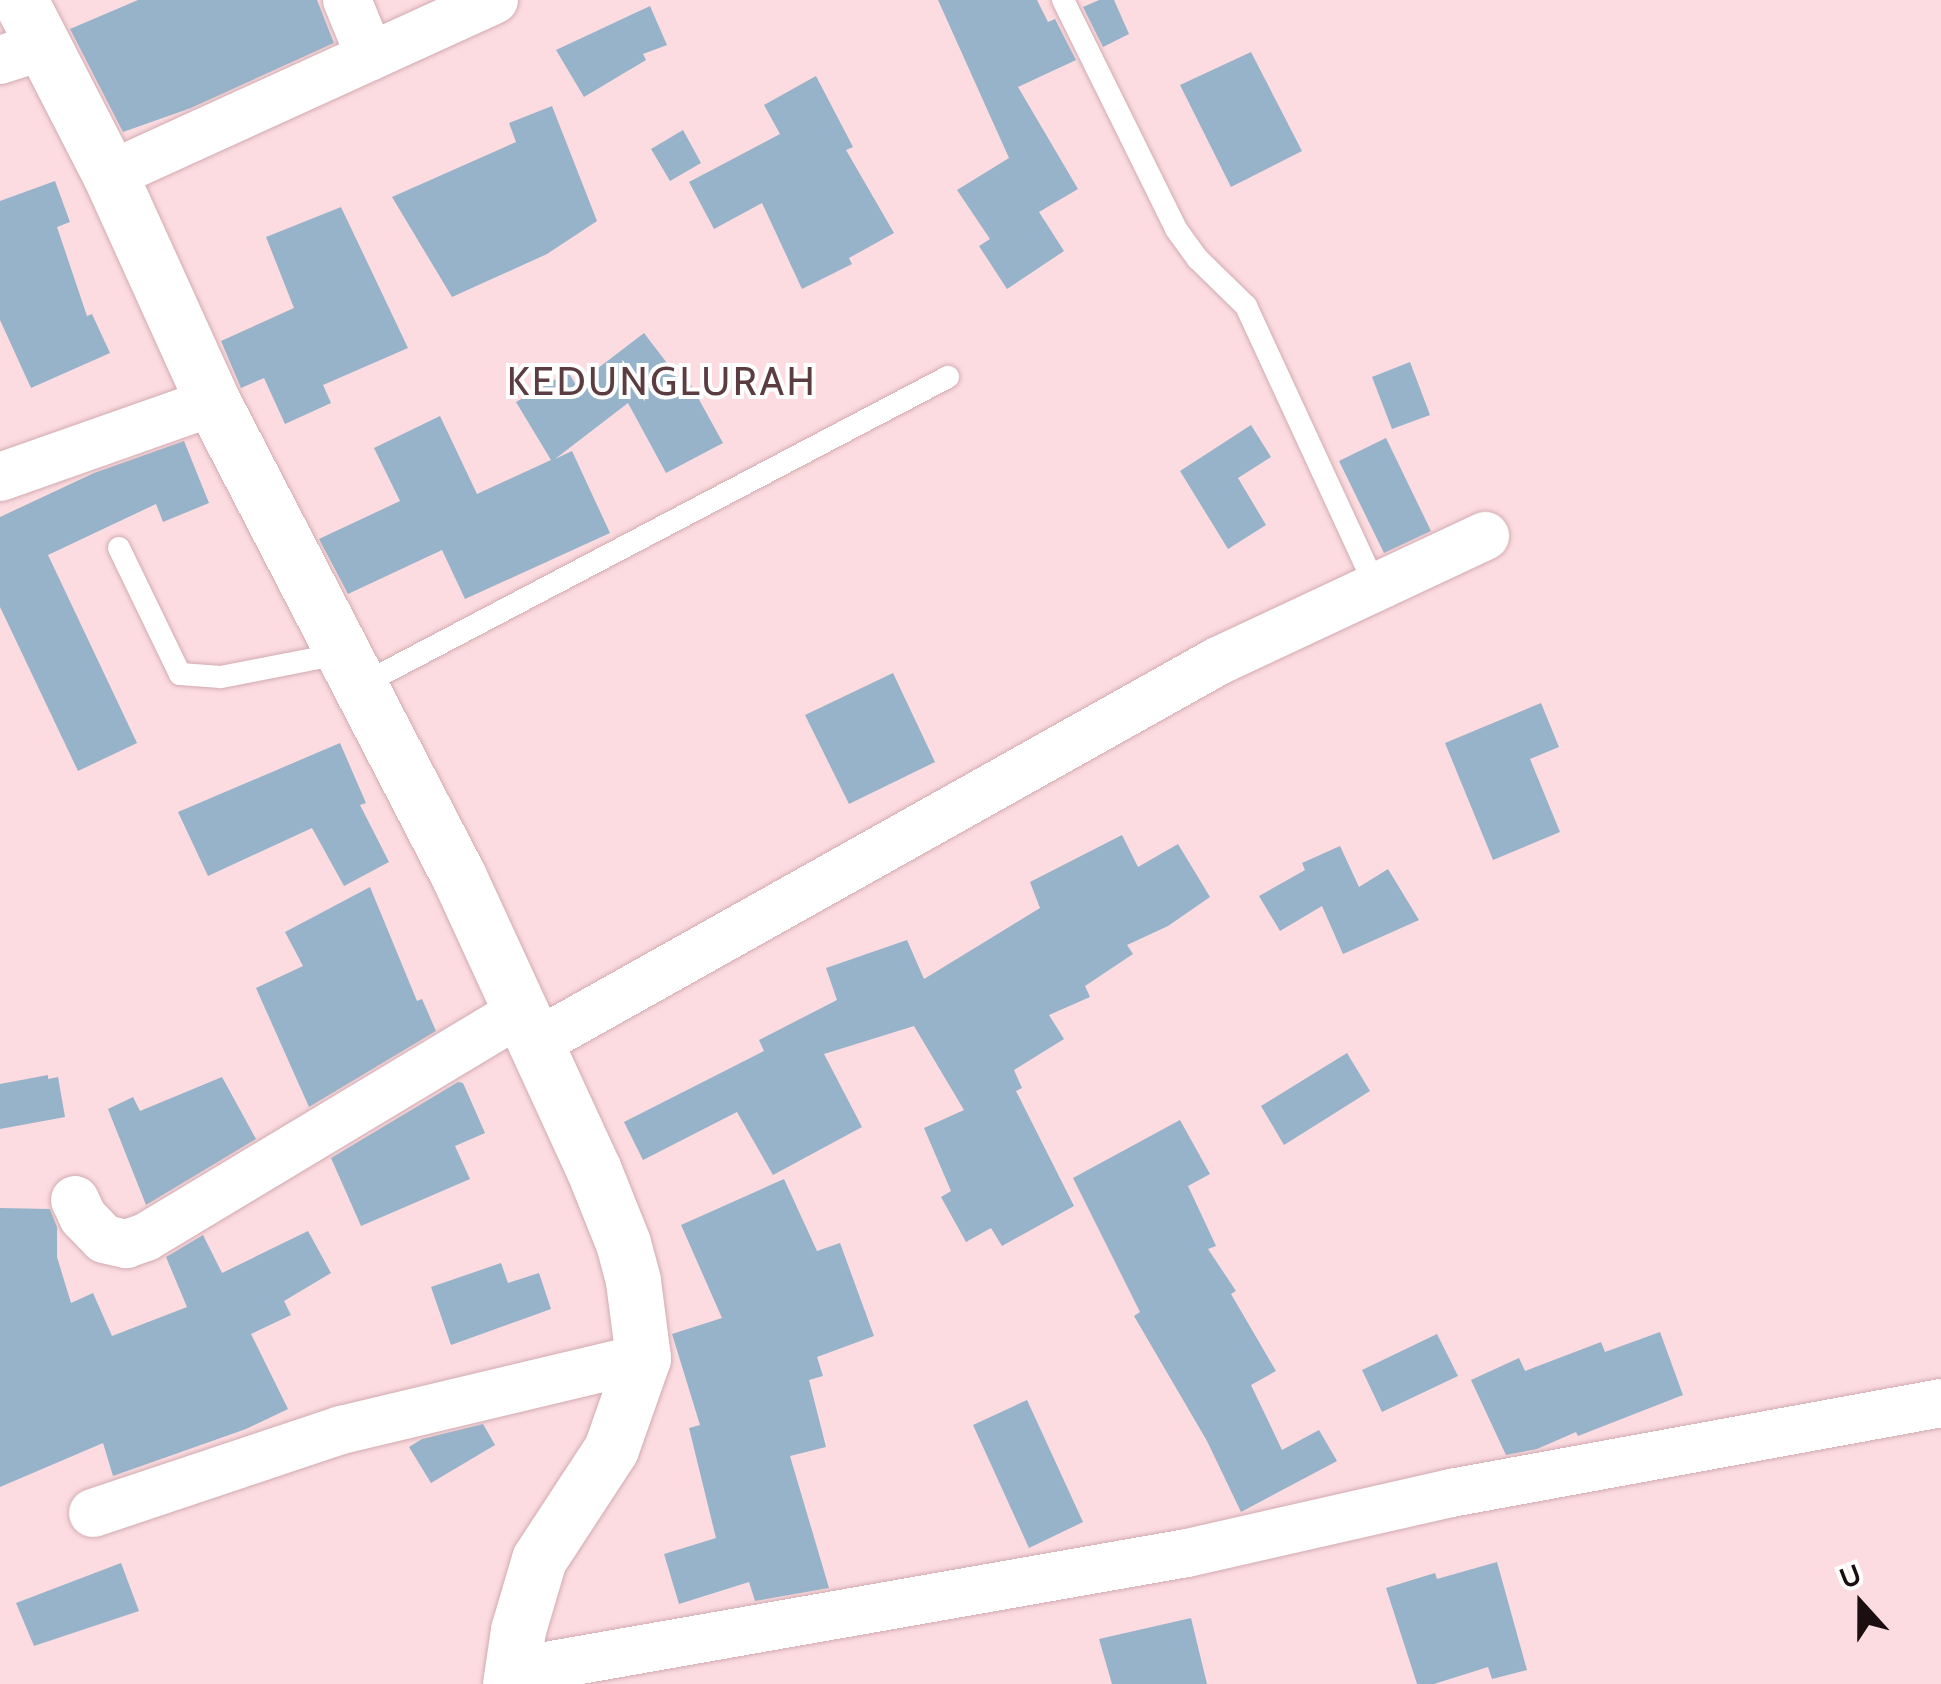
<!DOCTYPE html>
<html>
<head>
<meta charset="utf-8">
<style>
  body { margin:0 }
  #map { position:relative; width:1941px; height:1684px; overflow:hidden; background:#fcdce0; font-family:Cabin,sans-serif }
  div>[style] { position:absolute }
  .building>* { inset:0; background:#96b3c9 }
  .roads { filter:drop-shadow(0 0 2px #d1abb1) drop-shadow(0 0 2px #d1abb1) }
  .lane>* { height:22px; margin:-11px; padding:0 11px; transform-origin:11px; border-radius:11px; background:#fff }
  .street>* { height:48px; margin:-24px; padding:0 24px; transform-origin:24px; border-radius:24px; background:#fff }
  .secondary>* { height:55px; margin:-27.5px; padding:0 27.5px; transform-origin:27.5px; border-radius:27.5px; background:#fff }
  span { translate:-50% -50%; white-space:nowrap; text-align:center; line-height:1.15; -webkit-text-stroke:8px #fff; paint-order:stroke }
  .quarter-label { font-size:40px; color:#5b3c41; letter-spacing:2.5px }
  .north { position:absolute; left:1811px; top:1554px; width:100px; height:100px; -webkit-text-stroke:8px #fff; paint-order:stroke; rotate:339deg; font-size:28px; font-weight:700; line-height:40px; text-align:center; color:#1b0e10 }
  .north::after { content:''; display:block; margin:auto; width:35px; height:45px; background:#1b0e10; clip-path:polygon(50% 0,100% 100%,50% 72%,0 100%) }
</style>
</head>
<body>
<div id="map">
  <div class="building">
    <div style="clip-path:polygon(138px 0,317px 0,334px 43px,191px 108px,123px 132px,70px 29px)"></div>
    <div style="clip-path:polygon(938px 0,1037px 0,1048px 22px,1055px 19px,1076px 60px,1018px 87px,1078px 189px,1039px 212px,1064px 251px,1007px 289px,979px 246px,990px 239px,957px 190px,1009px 158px)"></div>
    <div style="clip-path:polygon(1099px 0,1114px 0,1129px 34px,1103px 47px,1083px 7px)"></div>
    <div style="clip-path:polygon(650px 6px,667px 45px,643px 54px,646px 60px,584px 97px,556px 50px)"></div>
    <div style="clip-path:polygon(1251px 52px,1302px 151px,1231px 187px,1180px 85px)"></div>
    <div style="clip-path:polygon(816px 76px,853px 147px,846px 150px,894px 233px,849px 258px,852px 264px,802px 289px,762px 203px,714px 229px,689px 182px,780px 134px,764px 105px)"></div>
    <div style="clip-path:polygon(552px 106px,597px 221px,547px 254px,452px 297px,392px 197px,516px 142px,509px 123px)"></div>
    <div style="clip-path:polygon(683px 130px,701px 163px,670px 181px,651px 149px)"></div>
    <div style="clip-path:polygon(55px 181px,70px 222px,57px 227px,87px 316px,92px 314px,110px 353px,31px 388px,0 320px,0 201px)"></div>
    <div style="clip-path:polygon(341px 207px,408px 348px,323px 385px,331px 403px,285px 424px,264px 378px,241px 388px,221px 341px,294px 308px,266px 237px)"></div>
    <div style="clip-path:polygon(644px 333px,686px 388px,691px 385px,723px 443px,666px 473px,628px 403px,555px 459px,572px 451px,610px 533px,465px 599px,442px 550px,348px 594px,319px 539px,400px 501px,374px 448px,440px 416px,477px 494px,551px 460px,516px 402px,568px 372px,576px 385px)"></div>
    <div style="clip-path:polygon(1410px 362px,1430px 415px,1392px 429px,1372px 377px)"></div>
    <div style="clip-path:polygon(1251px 425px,1271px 457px,1238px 478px,1266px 525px,1228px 549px,1180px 471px)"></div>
    <div style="clip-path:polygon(1386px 438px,1431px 531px,1384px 553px,1339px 461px)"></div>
    <div style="clip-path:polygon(184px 441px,209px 503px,163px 522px,156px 504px,48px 555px,137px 743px,78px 771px,0 607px,0 517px,94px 473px)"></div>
    <div style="clip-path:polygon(893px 673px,935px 762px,849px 804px,805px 715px)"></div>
    <div style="clip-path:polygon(1541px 703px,1559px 747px,1530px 759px,1560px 832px,1493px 860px,1445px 743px)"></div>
    <div style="clip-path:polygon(340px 743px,366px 803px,360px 805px,389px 862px,344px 886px,312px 828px,208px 876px,178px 812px)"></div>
    <div style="clip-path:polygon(1122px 835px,1138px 867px,1178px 844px,1210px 897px,1168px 926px,1127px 945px,1133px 954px,1085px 986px,1090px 997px,1049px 1015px,1064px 1039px,1014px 1070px,1022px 1088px,1016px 1091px,1074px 1206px,1002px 1246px,991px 1228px,966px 1242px,941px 1197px,951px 1191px,924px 1128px,964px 1110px,914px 1026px,824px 1054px,862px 1127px,773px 1175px,737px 1112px,643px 1160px,624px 1122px,764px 1051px,759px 1040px,837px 1000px,826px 968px,907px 940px,924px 979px,1040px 908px,1030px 882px)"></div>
    <div style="clip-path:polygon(1340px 846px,1359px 887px,1388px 869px,1419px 920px,1343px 954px,1322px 906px,1280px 931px,1259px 896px,1305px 870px,1302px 863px)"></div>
    <div style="clip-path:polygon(370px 887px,417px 1001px,422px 999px,436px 1031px,309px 1107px,256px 988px,303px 966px,285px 932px)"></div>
    <div style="clip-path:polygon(1347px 1053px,1370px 1091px,1284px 1145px,1261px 1106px)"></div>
    <div style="clip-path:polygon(48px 1075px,48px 1079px,58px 1077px,65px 1117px,0 1129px,0 1084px)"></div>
    <div style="clip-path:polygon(222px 1077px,256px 1139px,146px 1205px,108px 1109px,133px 1097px,140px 1111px)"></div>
    <div style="clip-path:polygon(458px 1082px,463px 1083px,485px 1133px,455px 1146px,470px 1179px,361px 1226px,331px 1158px)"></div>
    <div style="clip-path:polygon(1180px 1120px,1210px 1174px,1188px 1186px,1216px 1246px,1208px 1249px,1236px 1291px,1231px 1294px,1276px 1371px,1251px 1385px,1282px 1450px,1319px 1430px,1337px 1461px,1241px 1512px,1207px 1441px,1134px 1316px,1140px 1312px,1073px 1178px)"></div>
    <div style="clip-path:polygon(784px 1179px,817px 1251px,840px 1243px,874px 1336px,817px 1357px,823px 1376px,809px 1380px,826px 1447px,790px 1456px,829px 1588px,755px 1601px,749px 1582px,679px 1604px,664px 1554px,716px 1538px,689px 1428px,700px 1425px,672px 1334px,722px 1318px,681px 1225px)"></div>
    <div style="clip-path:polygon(0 1208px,50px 1209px,57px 1227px,57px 1257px,71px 1303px,93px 1293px,112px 1336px,187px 1307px,166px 1257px,203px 1235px,222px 1273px,308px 1231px,331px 1273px,284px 1301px,291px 1315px,251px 1334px,288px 1409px,246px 1429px,113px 1476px,103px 1443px,0 1487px)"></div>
    <div style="clip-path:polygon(501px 1263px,508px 1283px,539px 1273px,551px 1309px,451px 1345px,431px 1287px)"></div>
    <div style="clip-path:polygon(1660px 1332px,1683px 1395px,1578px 1436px,1576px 1432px,1537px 1449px,1506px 1455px,1471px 1380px,1519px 1358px,1525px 1371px,1601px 1342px,1605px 1352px)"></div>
    <div style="clip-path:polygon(1437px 1334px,1458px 1376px,1382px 1412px,1362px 1370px)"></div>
    <div style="clip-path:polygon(1027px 1400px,1083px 1522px,1029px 1548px,973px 1425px)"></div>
    <div style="clip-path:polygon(483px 1424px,495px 1445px,431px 1483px,409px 1447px,422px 1439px)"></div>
    <div style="clip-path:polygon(1497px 1562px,1527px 1670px,1492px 1679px,1488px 1667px,1434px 1684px,1417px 1684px,1386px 1588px,1435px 1573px,1437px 1579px)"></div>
    <div style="clip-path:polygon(121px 1563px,139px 1611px,34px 1646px,16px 1603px)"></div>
    <div style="clip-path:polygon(1191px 1618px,1207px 1684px,1112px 1684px,1099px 1639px)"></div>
  </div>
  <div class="roads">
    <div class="lane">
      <div style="left:1063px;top:0;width:255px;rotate:63.7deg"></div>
      <div style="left:1176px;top:229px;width:37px;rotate:54deg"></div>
      <div style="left:1198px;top:259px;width:67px;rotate:44.4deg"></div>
      <div style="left:1246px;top:306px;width:310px;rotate:65.2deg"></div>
      <div style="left:119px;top:548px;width:140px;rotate:64.2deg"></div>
      <div style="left:180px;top:674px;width:41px;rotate:4.2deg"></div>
      <div style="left:221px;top:677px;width:125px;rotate:-11deg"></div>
      <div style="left:361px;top:685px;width:663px;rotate:-27.69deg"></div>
    </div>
    <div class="street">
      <div style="left:347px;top:0;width:61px;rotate:67.7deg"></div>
      <div style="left:0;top:60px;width:45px;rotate:-18deg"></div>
      <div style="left:110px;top:175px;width:422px;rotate:-24.5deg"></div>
      <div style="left:0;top:477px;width:226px;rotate:-19.4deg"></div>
      <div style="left:536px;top:1043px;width:782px;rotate:-29.25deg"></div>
      <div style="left:1218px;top:661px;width:295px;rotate:-25.1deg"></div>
      <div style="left:75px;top:1200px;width:19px;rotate:65deg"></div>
      <div style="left:83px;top:1217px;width:30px;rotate:46deg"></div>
      <div style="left:104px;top:1239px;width:23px;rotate:13deg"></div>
      <div style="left:126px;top:1244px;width:21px;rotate:-19deg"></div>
      <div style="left:146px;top:1237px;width:437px;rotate:-31deg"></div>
      <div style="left:93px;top:1513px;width:262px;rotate:-18.5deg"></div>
      <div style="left:341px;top:1430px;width:310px;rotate:-13.4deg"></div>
      <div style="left:512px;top:1672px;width:685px;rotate:-10deg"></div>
      <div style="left:1187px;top:1553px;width:271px;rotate:-12.8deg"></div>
      <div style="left:1451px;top:1493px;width:498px;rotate:-10.4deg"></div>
    </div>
    <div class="secondary">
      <div style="left:20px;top:0;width:197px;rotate:62.8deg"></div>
      <div style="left:110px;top:175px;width:249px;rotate:65.6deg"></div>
      <div style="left:213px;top:402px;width:535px;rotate:62.62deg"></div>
      <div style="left:459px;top:877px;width:320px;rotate:65.3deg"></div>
      <div style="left:593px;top:1168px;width:81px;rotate:68.2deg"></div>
      <div style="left:623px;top:1243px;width:39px;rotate:75deg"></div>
      <div style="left:633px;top:1281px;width:78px;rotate:82.6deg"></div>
      <div style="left:643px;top:1358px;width:96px;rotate:109.4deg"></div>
      <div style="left:611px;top:1449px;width:131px;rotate:123.2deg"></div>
      <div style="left:539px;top:1559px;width:74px;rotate:106.5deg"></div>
      <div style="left:518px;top:1630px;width:55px;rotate:98.4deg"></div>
    </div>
  </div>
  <div class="quarter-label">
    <span style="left:662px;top:381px">KEDUNGLURAH</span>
  </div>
  <div class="north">U</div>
</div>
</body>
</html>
